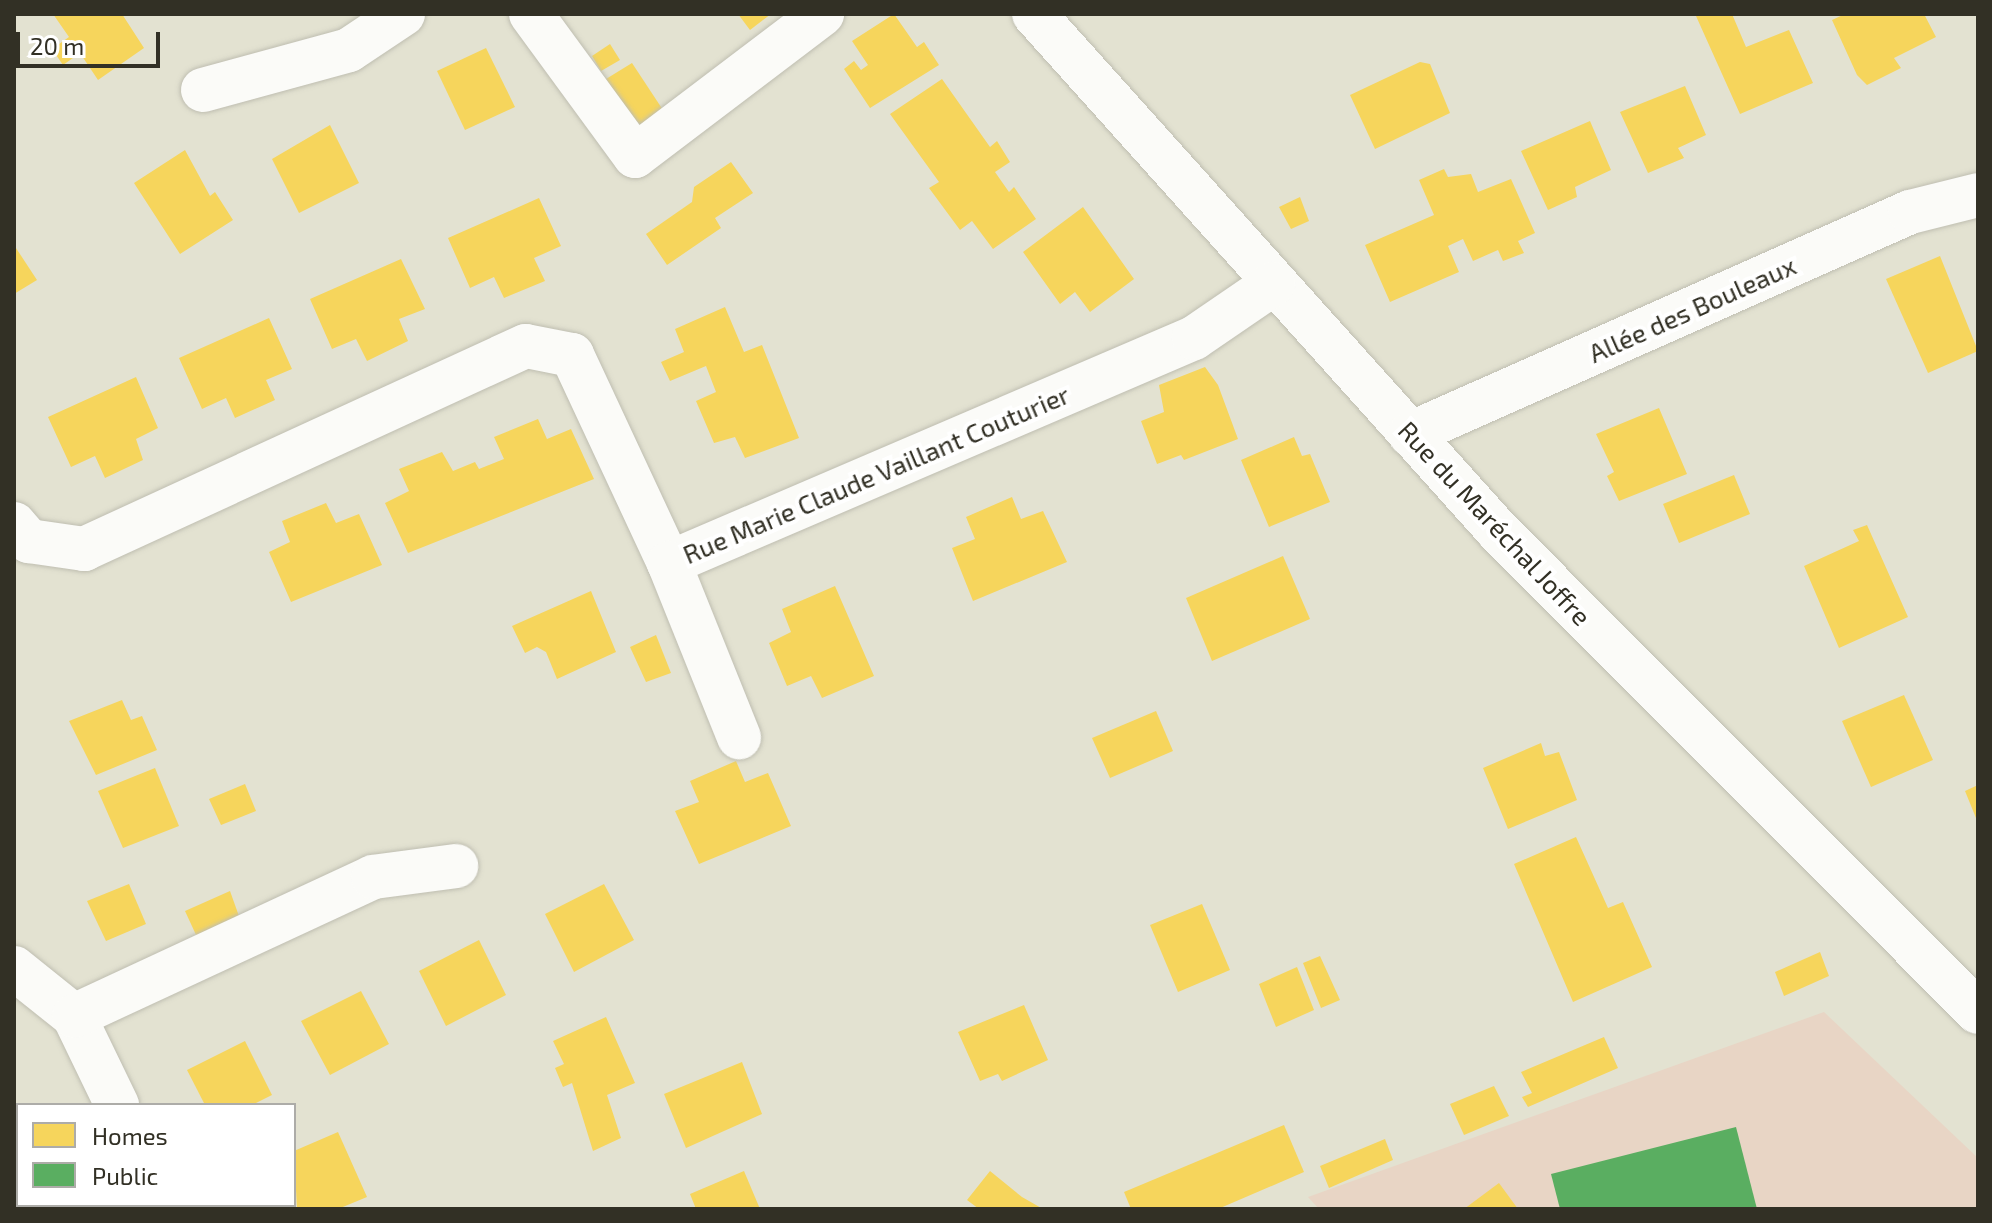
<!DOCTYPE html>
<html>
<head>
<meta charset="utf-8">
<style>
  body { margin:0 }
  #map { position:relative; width:1992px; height:1223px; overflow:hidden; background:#e3e2d1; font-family:"Exo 2",sans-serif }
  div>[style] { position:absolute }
  .green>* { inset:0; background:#e8d5c5 }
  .homes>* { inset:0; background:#f6d55c }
  .public>* { inset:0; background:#5aae61 }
  .roads { filter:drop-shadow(0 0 2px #bfbeb1) drop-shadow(0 0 2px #bfbeb1) }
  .minor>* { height:44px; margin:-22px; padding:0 22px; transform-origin:22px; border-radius:22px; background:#fbfbf8 }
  span { translate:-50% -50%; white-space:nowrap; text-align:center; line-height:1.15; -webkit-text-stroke:8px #fff; paint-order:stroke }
  .street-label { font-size:26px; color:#323025 }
  .frame { position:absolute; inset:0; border:16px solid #323025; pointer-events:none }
  .legend { position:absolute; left:16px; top:1103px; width:280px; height:104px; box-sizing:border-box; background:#fff; border:2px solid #adaca8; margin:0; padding:10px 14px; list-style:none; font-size:24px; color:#323025 }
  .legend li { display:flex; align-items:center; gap:16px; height:40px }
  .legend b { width:40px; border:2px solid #adaca8 }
  .scale { position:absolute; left:16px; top:32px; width:144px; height:36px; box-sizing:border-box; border:4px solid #323025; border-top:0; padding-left:10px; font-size:24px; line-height:28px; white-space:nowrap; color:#323025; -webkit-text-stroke:6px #fff; paint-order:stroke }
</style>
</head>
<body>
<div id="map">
  <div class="green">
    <div style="clip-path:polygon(1824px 1012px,1978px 1158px,1978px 1209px,1319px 1209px,1308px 1197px)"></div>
  </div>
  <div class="homes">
    <div style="clip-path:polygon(53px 14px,122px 14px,144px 48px,98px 80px,80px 53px,63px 65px,52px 49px,69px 37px)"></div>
    <div style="clip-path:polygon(738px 14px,771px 14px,750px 30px)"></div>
    <div style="clip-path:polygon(894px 14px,917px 47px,924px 42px,939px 65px,870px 108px,844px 69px,854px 61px,861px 70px,868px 65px,852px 41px)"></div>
    <div style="clip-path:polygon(1701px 14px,1732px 14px,1746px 47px,1789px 30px,1813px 83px,1740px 114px,1696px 16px)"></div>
    <div style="clip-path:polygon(1845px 14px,1924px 14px,1936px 37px,1894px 58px,1901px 68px,1867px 85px,1857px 75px,1832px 20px)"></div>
    <div style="clip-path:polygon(610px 44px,620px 60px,601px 71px,592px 56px)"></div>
    <div style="clip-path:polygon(486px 48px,515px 107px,465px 130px,437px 71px)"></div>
    <div style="clip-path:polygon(1420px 62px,1430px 64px,1450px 113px,1375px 149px,1350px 95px)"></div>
    <div style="clip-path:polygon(632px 63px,663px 110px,637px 127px,606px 79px)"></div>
    <div style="clip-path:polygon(942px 79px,990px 147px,997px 141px,1010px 162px,995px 172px,1009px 192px,1014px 187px,1036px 219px,993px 249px,972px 221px,960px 230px,929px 188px,939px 182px,890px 114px)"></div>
    <div style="clip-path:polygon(1685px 86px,1706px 135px,1678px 148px,1684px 158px,1648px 173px,1620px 112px)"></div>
    <div style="clip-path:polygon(1590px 121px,1611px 170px,1575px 187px,1577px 197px,1548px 210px,1521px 151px)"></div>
    <div style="clip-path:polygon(330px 125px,359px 183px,299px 213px,272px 159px)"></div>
    <div style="clip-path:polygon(185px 150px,210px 196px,215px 192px,233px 220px,180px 254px,134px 183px)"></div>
    <div style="clip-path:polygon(731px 162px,753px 193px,715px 218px,721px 228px,667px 265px,646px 234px,692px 202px,694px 187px)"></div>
    <div style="clip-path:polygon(1444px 169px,1448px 177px,1471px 174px,1478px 192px,1511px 179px,1535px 233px,1518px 241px,1524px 253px,1503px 261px,1498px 250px,1473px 261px,1463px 239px,1448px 246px,1459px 272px,1390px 302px,1365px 245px,1434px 215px,1419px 180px)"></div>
    <div style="clip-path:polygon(1300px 197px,1309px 221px,1291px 229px,1279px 207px)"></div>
    <div style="clip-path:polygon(539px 198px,561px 246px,534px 258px,545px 281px,504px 298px,494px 277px,470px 288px,448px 238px)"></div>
    <div style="clip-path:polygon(1083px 207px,1134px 279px,1090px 312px,1075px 292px,1060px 304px,1023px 252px)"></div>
    <div style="clip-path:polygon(14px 245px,37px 280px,14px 294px)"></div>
    <div style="clip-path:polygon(1940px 256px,1978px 351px,1928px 373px,1886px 279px)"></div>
    <div style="clip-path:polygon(401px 259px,425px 309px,399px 319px,408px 341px,367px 361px,356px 339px,332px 349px,310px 299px)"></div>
    <div style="clip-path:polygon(725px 307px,744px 352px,762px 345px,799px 438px,745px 458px,735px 437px,714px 443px,696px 401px,716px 392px,706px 366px,670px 381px,661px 362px,684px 352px,675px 329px)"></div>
    <div style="clip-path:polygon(269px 318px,292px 369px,266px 380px,275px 400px,235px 418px,226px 398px,202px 409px,179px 358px)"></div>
    <div style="clip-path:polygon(1205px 367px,1218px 385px,1238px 439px,1184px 460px,1181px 455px,1157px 464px,1141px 421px,1164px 412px,1159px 385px)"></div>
    <div style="clip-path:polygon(136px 377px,158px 428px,136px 439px,143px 460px,105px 478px,95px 456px,71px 467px,48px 417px)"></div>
    <div style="clip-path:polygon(1659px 408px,1687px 474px,1619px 501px,1607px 476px,1614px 472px,1596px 434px)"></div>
    <div style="clip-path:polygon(538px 419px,547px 439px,571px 429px,594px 479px,408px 553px,385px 503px,409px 491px,399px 469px,442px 452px,453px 471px,475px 462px,479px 469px,504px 459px,494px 437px)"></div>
    <div style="clip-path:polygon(1294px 437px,1302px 456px,1310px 454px,1330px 502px,1269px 527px,1241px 460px)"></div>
    <div style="clip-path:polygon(1734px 475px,1750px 514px,1679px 543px,1663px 504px)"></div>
    <div style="clip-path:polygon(1012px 497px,1021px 519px,1043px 511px,1067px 562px,973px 601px,952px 548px,975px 539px,966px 517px)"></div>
    <div style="clip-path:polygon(326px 503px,336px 523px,359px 514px,382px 565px,291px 602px,269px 552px,290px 542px,282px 521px)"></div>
    <div style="clip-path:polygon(1867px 525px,1908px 617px,1839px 648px,1804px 566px,1859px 541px,1853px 530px)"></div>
    <div style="clip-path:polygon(1283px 556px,1310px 619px,1212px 661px,1186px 598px)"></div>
    <div style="clip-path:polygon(835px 586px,874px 676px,822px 698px,811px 676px,787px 686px,769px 643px,791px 632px,782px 609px)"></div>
    <div style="clip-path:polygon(591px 591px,616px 652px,557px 679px,546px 652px,537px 647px,525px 653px,512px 626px)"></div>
    <div style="clip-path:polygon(656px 635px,671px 673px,646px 682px,630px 647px)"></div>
    <div style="clip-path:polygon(1904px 695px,1933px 760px,1871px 787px,1842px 721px)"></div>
    <div style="clip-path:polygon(122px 700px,131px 720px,142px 716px,157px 750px,96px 775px,69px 721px)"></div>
    <div style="clip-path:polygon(1156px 711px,1173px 751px,1110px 778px,1092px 738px)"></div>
    <div style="clip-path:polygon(1541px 743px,1545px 756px,1559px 752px,1577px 800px,1508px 829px,1483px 768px)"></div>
    <div style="clip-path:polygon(736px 761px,745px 782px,768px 773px,791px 826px,699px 864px,675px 811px,699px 802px,690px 781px)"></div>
    <div style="clip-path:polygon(155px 768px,179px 826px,123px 848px,98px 791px)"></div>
    <div style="clip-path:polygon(245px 784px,256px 811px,221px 825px,209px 799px)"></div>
    <div style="clip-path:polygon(1978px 785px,1978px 823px,1965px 791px)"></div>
    <div style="clip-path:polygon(1576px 837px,1608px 908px,1623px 902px,1652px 967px,1573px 1002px,1514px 864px)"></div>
    <div style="clip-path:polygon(129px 884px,146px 924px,106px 941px,87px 901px)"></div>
    <div style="clip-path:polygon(604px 884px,634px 940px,574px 972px,545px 914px)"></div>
    <div style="clip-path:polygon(230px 891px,240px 919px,197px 937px,185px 911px)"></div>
    <div style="clip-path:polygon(1202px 904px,1230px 970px,1178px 992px,1150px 925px)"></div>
    <div style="clip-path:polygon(479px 940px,506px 995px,446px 1026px,419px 971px)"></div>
    <div style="clip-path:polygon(1820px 952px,1829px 976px,1784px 996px,1775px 972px)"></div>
    <div style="clip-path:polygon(1320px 956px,1340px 1000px,1321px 1008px,1303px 963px)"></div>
    <div style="clip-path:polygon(1297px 967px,1314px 1010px,1276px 1027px,1259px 984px)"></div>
    <div style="clip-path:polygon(361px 991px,389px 1044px,330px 1075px,301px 1021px)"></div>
    <div style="clip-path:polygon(1024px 1005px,1048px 1060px,1002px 1081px,998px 1074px,980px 1081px,958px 1032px)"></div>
    <div style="clip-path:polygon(606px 1017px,635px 1083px,607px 1095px,621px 1138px,593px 1151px,572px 1083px,563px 1087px,555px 1068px,564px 1064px,553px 1041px)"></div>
    <div style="clip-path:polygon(1604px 1037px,1618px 1068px,1528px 1107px,1522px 1097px,1532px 1093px,1521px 1072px)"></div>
    <div style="clip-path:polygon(245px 1041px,272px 1095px,252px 1105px,205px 1105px,187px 1070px)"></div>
    <div style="clip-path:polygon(742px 1062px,762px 1114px,686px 1148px,664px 1094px)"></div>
    <div style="clip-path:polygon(1494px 1086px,1509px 1116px,1464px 1135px,1450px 1104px)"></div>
    <div style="clip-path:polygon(1284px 1125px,1304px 1172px,1218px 1209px,1131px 1209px,1124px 1192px)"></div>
    <div style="clip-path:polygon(338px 1132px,367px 1197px,338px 1209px,297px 1209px,294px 1151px)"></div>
    <div style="clip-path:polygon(1385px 1139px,1393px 1160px,1329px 1188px,1320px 1166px)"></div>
    <div style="clip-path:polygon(744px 1171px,760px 1209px,696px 1209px,690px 1194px)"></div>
    <div style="clip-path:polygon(990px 1171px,1022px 1197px,1043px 1209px,979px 1209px,967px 1200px)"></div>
    <div style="clip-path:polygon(1499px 1183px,1518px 1209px,1464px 1209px)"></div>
  </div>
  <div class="public">
    <div style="clip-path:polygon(1736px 1127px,1757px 1209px,1560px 1209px,1551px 1174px)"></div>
  </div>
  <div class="roads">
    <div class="minor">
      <div style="left:531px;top:14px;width:176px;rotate:53.8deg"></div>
      <div style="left:635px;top:156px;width:235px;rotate:-37.2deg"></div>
      <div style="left:1034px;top:14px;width:696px;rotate:48.09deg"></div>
      <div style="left:1499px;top:532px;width:678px;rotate:45.06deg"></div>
      <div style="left:203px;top:90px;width:151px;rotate:-15.3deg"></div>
      <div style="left:349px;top:50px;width:65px;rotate:-33.7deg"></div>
      <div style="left:1410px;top:434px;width:547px;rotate:-23.94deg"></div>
      <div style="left:1910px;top:212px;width:70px;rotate:-14deg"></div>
      <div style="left:14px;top:524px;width:23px;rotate:49deg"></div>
      <div style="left:29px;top:541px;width:56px;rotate:8.3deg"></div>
      <div style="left:84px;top:549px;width:486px;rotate:-24.7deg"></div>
      <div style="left:526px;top:346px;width:47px;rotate:11.1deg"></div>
      <div style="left:572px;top:355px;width:230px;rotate:65deg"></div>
      <div style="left:669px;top:563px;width:571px;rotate:-23.2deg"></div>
      <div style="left:1194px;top:338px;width:96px;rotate:-34.4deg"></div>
      <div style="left:669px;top:563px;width:188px;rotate:68.1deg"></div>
      <div style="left:14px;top:968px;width:77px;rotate:38.7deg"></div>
      <div style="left:74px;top:1016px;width:99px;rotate:64.2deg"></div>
      <div style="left:74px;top:1016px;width:330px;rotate:-24.9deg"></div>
      <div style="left:373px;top:877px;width:84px;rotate:-7.5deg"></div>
      <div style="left:165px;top:1205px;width:4px;rotate:63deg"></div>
    </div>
  </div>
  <div class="street-label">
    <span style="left:1692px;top:309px;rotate:-24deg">Allée des Bouleaux</span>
    <span style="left:876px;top:474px;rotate:-23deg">Rue Marie Claude Vaillant Couturier</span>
    <span style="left:1495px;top:523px;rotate:47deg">Rue du Maréchal Joffre</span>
  </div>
  <div class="frame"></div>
  <ul class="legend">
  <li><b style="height:22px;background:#f6d55c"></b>Homes</li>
  <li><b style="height:22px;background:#5aae61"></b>Public</li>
  </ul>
  <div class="scale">20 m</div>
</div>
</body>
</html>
